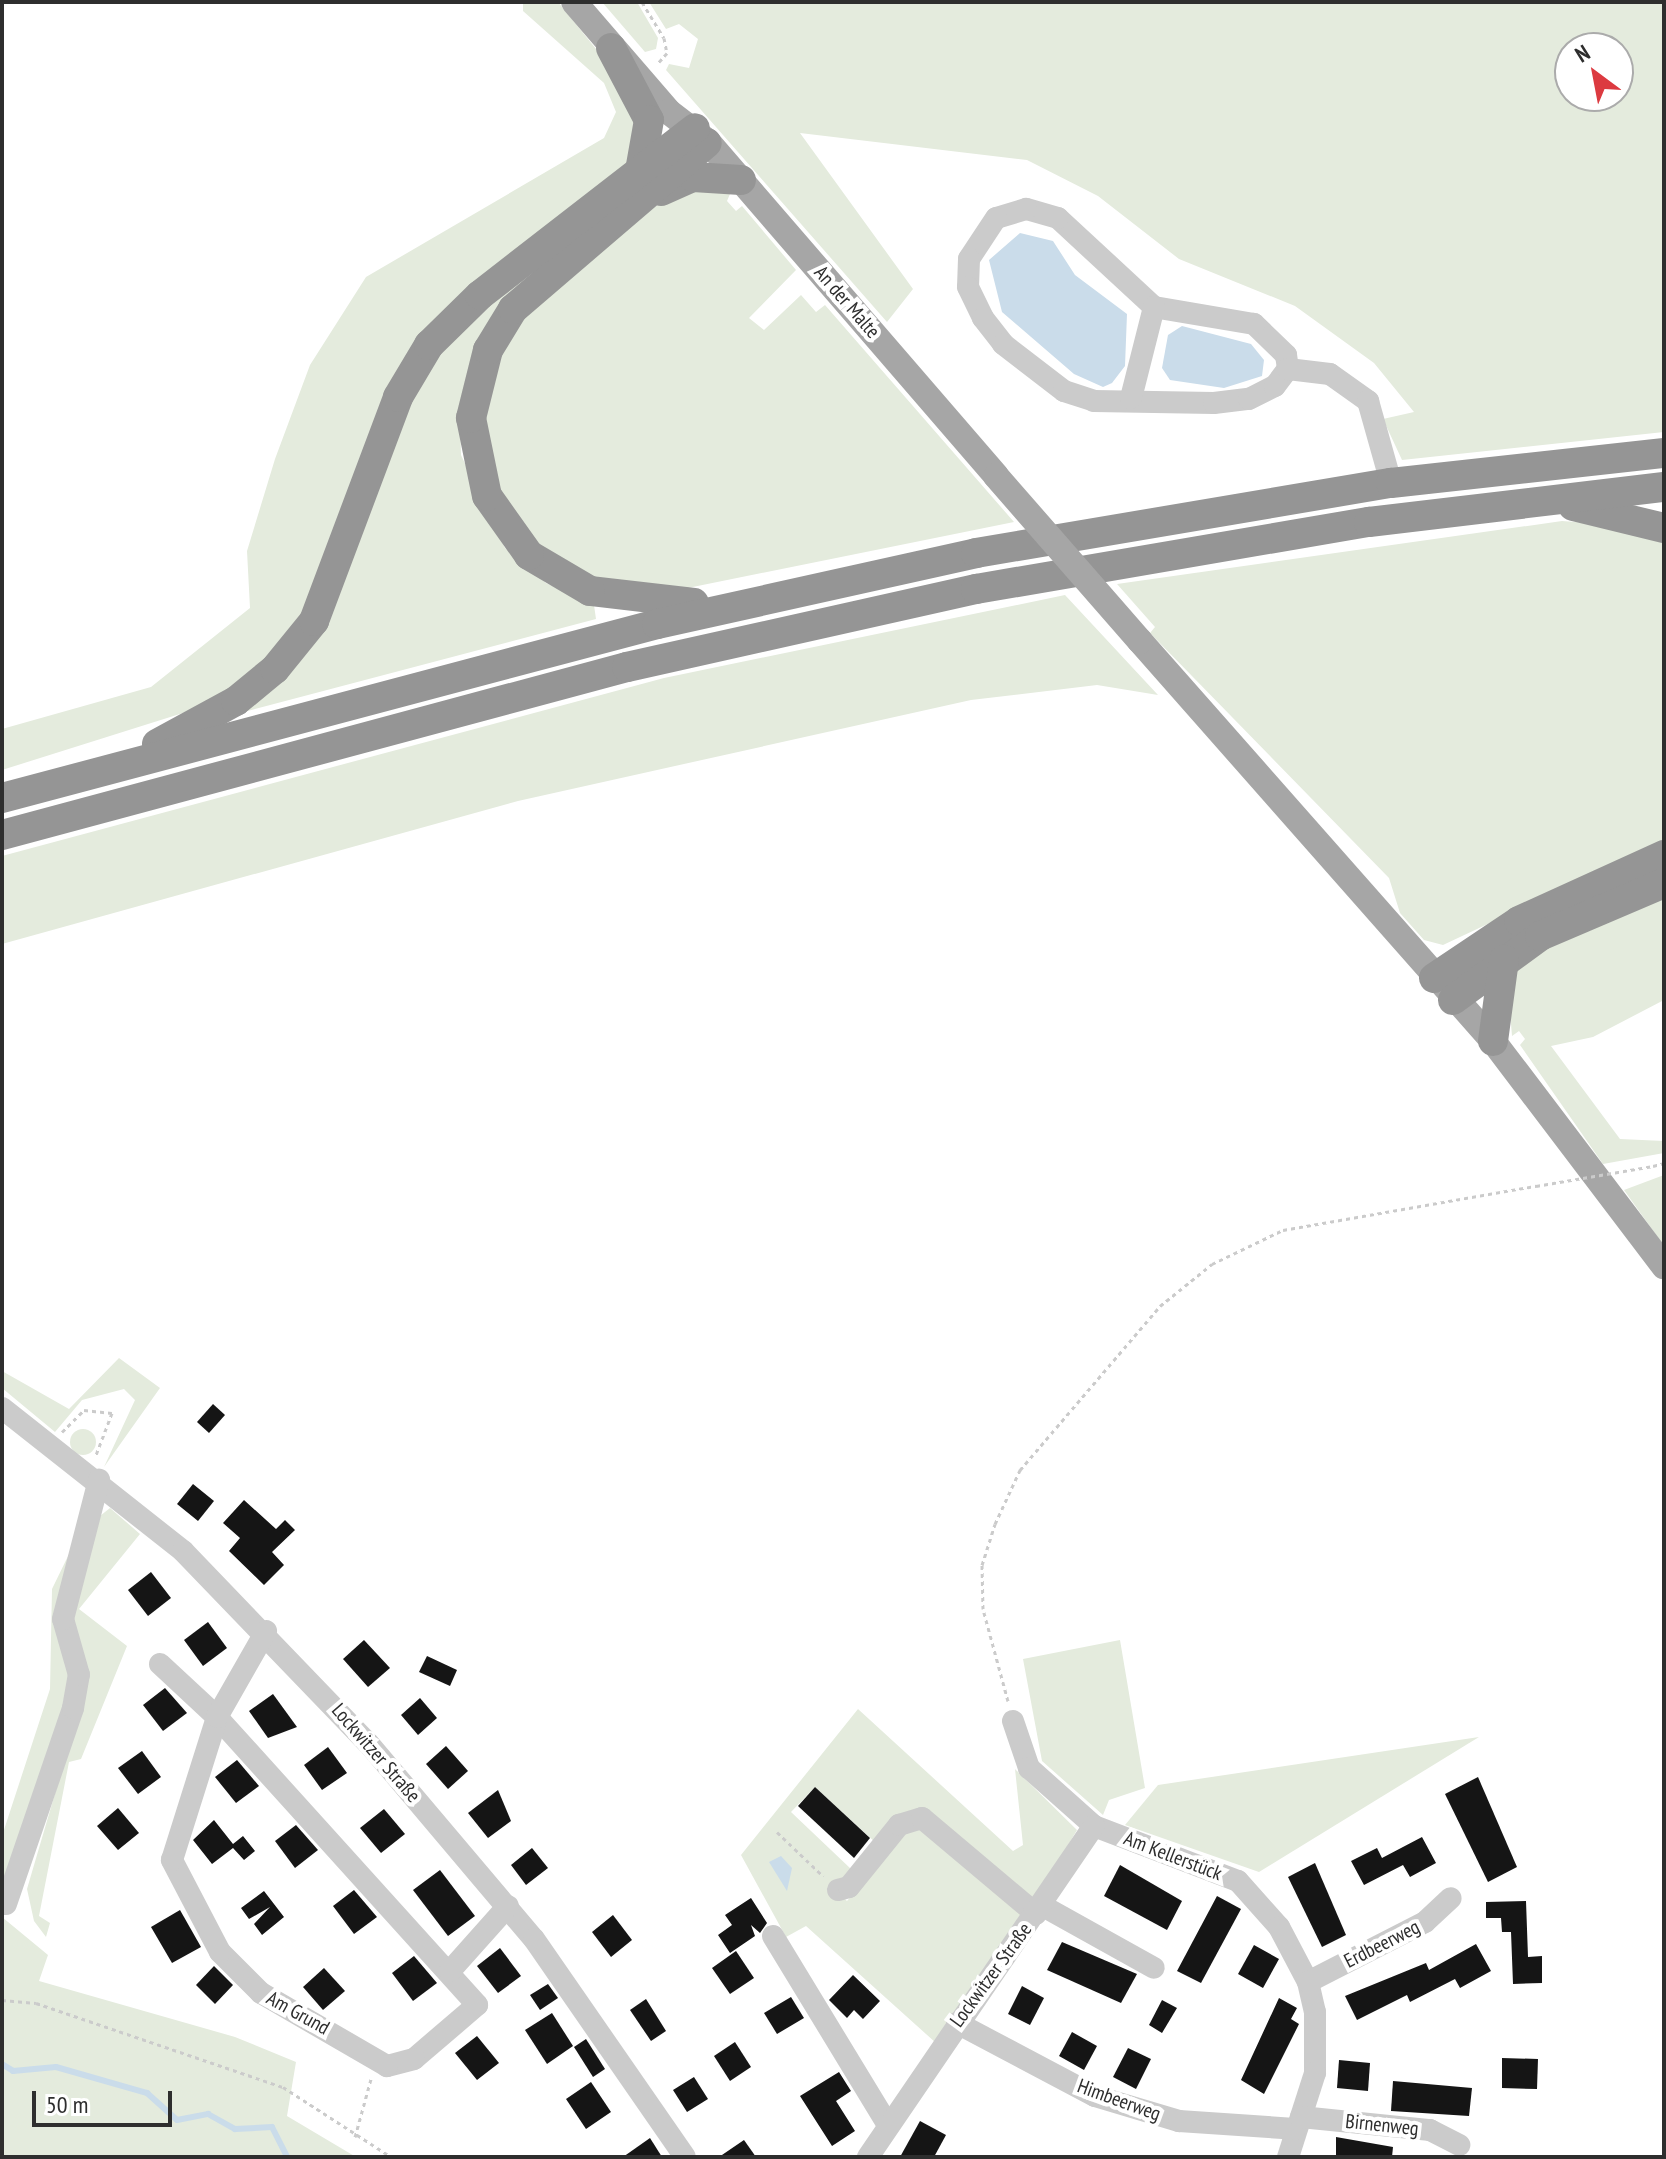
<!DOCTYPE html>
<html>
<head>
<meta charset="utf-8">
<style>
  body { margin:0 }
  #map { position:relative; width:1666px; height:2159px; overflow:hidden; background:#fff; font-family:"PT Sans Narrow",sans-serif }
  div>[style] { position:absolute }
  .green>* { inset:0; background:#e4ebdd }
  .round { border-radius:50% }
  .water>* { inset:0; background:#cadcea }
  .stream>* { height:6px; margin:-3px; padding:0 3px; transform-origin:3px; border-radius:3px; background:#cadcea }
  .building>* { inset:0; background:#151515 }
  .path>* { height:3px; margin-top:-1.5px; transform-origin:0; background:repeating-linear-gradient(90deg,#cbcbcb 0 4px,transparent 0 8px) }
  .minor>* { height:22px; margin:-11px; padding:0 11px; transform-origin:11px; border-radius:11px; background:#cbcbcb }
  .major>* { height:26px; margin:-13px; padding:0 13px; transform-origin:13px; border-radius:13px; background:#a6a6a6 }
  .highway>* { height:30px; margin:-15px; padding:0 15px; transform-origin:15px; border-radius:15px; background:#959595 }
  .path-bridge>* { height:3px; margin-top:-1.5px; transform-origin:0; background:repeating-linear-gradient(90deg,#cbcbcb 0 4px,transparent 0 8px) }
  .major-bridge>* { height:26px; margin:-13px; padding:0 13px; transform-origin:13px; border-radius:13px; background:#a6a6a6 }
  span { translate:-50% -50%; white-space:nowrap; text-align:center; line-height:1.15; -webkit-text-stroke:8px #fff; paint-order:stroke }
  .street-label { font-size:20px; color:#2e2e2e }
  .frame { position:absolute; inset:0; border:4px solid #2e2e2e; pointer-events:none }
  .north { position:absolute; left:1554px; top:32px; width:80px; height:80px; box-sizing:border-box; background:#fff; border:2px solid #ababab; border-radius:50%; rotate:328deg; font-size:22px; font-weight:700; line-height:32px; text-align:center; color:#2e2e2e }
  .north::after { content:''; display:block; margin:auto; width:28px; height:36px; background:#dc3a40; clip-path:polygon(50% 0,100% 100%,50% 72%,0 100%) }
  .scale { position:absolute; left:32px; top:2091px; width:140px; height:36px; box-sizing:border-box; border:4px solid #2e2e2e; border-top:0; padding-left:10px; font-size:24px; line-height:28px; white-space:nowrap; color:#2e2e2e; -webkit-text-stroke:6px #fff; paint-order:stroke }
</style>
</head>
<body>
<div id="map">
  <div class="green">
    <div style="clip-path:polygon(523px 2px,558px 2px,626px 86px,638px 109px,631px 164px,442px 320px,307px 615px,270px 662px,202px 707px,2px 770px,2px 729px,151px 687px,250px 608px,247px 551px,275px 459px,310px 365px,366px 277px,604px 138px,616px 112px,604px 83px,523px 11px)"></div>
    <div style="clip-path:polygon(602px 2px,637px 2px,658px 38px,656px 49px,645px 52px)"></div>
    <div style="clip-path:polygon(evenodd,649px 2px,1664px 2px,1664px 432px,1402px 460px,1383px 419px,1414px 412px,1374px 363px,1295px 306px,1179px 259px,1098px 196px,1027px 160px,800px 133px,913px 289px,887px 322px,666px 70px,669px 64px,689px 68px,698px 39px,679px 24px,666px 29px,649px 2px,1570px 48px,1618px 48px,1618px 96px,1570px 96px,1570px 48px)"></div>
    <div style="clip-path:polygon(689px 187px,730px 194px,727px 201px,736px 211px,742px 206px,796px 270px,749px 318px,764px 330px,801px 295px,816px 312px,825px 305px,1014px 522px,673px 591px,626px 589px,557px 562px,507px 512px,485px 454px,487px 384px,521px 314px,642px 214px)"></div>
    <div style="clip-path:polygon(540px 259px,477px 345px,460px 418px,461px 455px,505px 548px,546px 583px,594px 605px,596px 619px,244px 712px,262px 692px,422px 370px)"></div>
    <div style="clip-path:polygon(1562px 521px,1603px 524px,1664px 542px,1664px 841px,1443px 945px,1424px 940px,1400px 913px,1389px 878px,1150px 633px,1155px 627px,1117px 584px)"></div>
    <div style="clip-path:polygon(1065px 595px,1158px 695px,1097px 685px,971px 700px,518px 801px,2px 944px,2px 856px,664px 678px)"></div>
    <div style="clip-path:polygon(1664px 892px,1664px 1000px,1593px 1037px,1551px 1046px,1620px 1139px,1664px 1141px,1664px 1153px,1603px 1164px,1520px 1045px,1525px 1039px,1519px 1031px,1512px 1036px,1507px 976px,1523px 956px)"></div>
    <div style="clip-path:polygon(1664px 1175px,1664px 1246px,1624px 1190px)"></div>
    <div style="clip-path:polygon(119px 1358px,160px 1388px,104px 1467px,135px 1400px,124px 1389px,82px 1400px,55px 1432px,2px 1388px,2px 1371px,69px 1409px)"></div>
    <div class="round" style="left:70px;top:1429px;width:26px;height:26px"></div>
    <div style="clip-path:polygon(110px 1508px,140px 1534px,79px 1609px,127px 1646px,81px 1759px,69px 1762px,39px 1916px,50px 1923px,46px 1937px,34px 1921px,27px 1889px,86px 1688px,69px 1621px,100px 1516px)"></div>
    <div style="clip-path:polygon(70px 1552px,61px 1592px,75px 1680px,2px 1883px,2px 1836px,50px 1689px,52px 1589px)"></div>
    <div style="clip-path:polygon(1120px 1640px,1145px 1788px,1109px 1800px,1103px 1815px,1042px 1761px,1023px 1659px)"></div>
    <div style="clip-path:polygon(858px 1709px,1013px 1851px,1023px 1845px,1015px 1769px,1077px 1830px,1032px 1905px,915px 1810px,877px 1844px,815px 1787px,791px 1812px,851px 1869px,835px 1889px,847px 1901px,912px 1824px,924px 1822px,1018px 1903px,1021px 1920px,936px 2043px,806px 1926px,786px 1937px,741px 1855px)"></div>
    <div style="clip-path:polygon(1479px 1737px,1259px 1872px,1125px 1825px,1158px 1785px)"></div>
    <div style="clip-path:polygon(2px 1917px,48px 1955px,39px 1981px,235px 2037px,296px 2062px,287px 2116px,356px 2157px,2px 2157px)"></div>
  </div>
  <div class="water">
    <div style="clip-path:polygon(1020px 233px,1053px 241px,1075px 275px,1127px 314px,1125px 366px,1112px 383px,1103px 387px,1074px 374px,1002px 312px,989px 260px)"></div>
    <div style="clip-path:polygon(1182px 326px,1251px 344px,1264px 360px,1262px 376px,1224px 388px,1170px 380px,1162px 368px,1168px 335px)"></div>
    <div style="clip-path:polygon(781px 1856px,792px 1868px,787px 1891px,769px 1862px)"></div>
  </div>
  <div class="stream">
    <div style="left:2px;top:2064px;width:13px;rotate:32deg"></div>
    <div style="left:13px;top:2071px;width:43px;rotate:-5.3deg"></div>
    <div style="left:56px;top:2067px;width:95px;rotate:15.9deg"></div>
    <div style="left:147px;top:2093px;width:40px;rotate:42deg"></div>
    <div style="left:177px;top:2120px;width:32px;rotate:-11deg"></div>
    <div style="left:208px;top:2114px;width:31px;rotate:29deg"></div>
    <div style="left:235px;top:2129px;width:37px;rotate:-3deg"></div>
    <div style="left:272px;top:2127px;width:34px;rotate:63deg"></div>
  </div>
  <div class="building">
    <div style="clip-path:polygon(213px 1404px,225px 1415px,209px 1433px,197px 1422px)"></div>
    <div style="clip-path:polygon(193px 1484px,214px 1501px,198px 1521px,177px 1504px)"></div>
    <div style="clip-path:polygon(244px 1500px,276px 1529px,285px 1520px,295px 1530px,272px 1552px,284px 1565px,264px 1585px,229px 1551px,240px 1538px,223px 1523px)"></div>
    <div style="clip-path:polygon(151px 1572px,171px 1598px,148px 1616px,128px 1590px)"></div>
    <div style="clip-path:polygon(208px 1622px,227px 1648px,203px 1666px,184px 1640px)"></div>
    <div style="clip-path:polygon(364px 1640px,390px 1668px,368px 1687px,343px 1659px)"></div>
    <div style="clip-path:polygon(427px 1656px,457px 1670px,450px 1686px,419px 1672px)"></div>
    <div style="clip-path:polygon(165px 1688px,187px 1713px,163px 1731px,143px 1705px)"></div>
    <div style="clip-path:polygon(273px 1694px,297px 1727px,268px 1738px,249px 1711px)"></div>
    <div style="clip-path:polygon(420px 1698px,437px 1718px,418px 1735px,401px 1715px)"></div>
    <div style="clip-path:polygon(446px 1746px,468px 1771px,448px 1789px,426px 1764px)"></div>
    <div style="clip-path:polygon(328px 1747px,347px 1773px,322px 1790px,304px 1765px)"></div>
    <div style="clip-path:polygon(142px 1751px,161px 1777px,138px 1794px,118px 1768px)"></div>
    <div style="clip-path:polygon(237px 1760px,259px 1786px,236px 1803px,215px 1777px)"></div>
    <div style="clip-path:polygon(1478px 1777px,1517px 1867px,1488px 1882px,1445px 1794px)"></div>
    <div style="clip-path:polygon(815px 1787px,870px 1838px,854px 1858px,798px 1806px)"></div>
    <div style="clip-path:polygon(498px 1790px,511px 1821px,488px 1838px,468px 1813px)"></div>
    <div style="clip-path:polygon(118px 1808px,139px 1833px,118px 1850px,97px 1826px)"></div>
    <div style="clip-path:polygon(384px 1809px,405px 1834px,381px 1853px,360px 1828px)"></div>
    <div style="clip-path:polygon(214px 1820px,233px 1844px,243px 1836px,255px 1851px,244px 1860px,233px 1848px,212px 1864px,193px 1840px)"></div>
    <div style="clip-path:polygon(296px 1825px,318px 1850px,295px 1868px,275px 1841px)"></div>
    <div style="clip-path:polygon(1422px 1837px,1436px 1863px,1410px 1877px,1403px 1865px,1364px 1885px,1351px 1861px,1377px 1848px,1382px 1858px)"></div>
    <div style="clip-path:polygon(532px 1848px,548px 1868px,526px 1885px,511px 1865px)"></div>
    <div style="clip-path:polygon(1315px 1863px,1346px 1935px,1322px 1947px,1288px 1877px)"></div>
    <div style="clip-path:polygon(1120px 1865px,1182px 1901px,1167px 1930px,1104px 1896px)"></div>
    <div style="clip-path:polygon(440px 1870px,475px 1916px,448px 1936px,413px 1890px)"></div>
    <div style="clip-path:polygon(354px 1890px,377px 1917px,354px 1934px,333px 1906px)"></div>
    <div style="clip-path:polygon(264px 1891px,284px 1917px,262px 1935px,254px 1924px,270px 1907px,249px 1919px,241px 1908px)"></div>
    <div style="clip-path:polygon(1217px 1896px,1241px 1909px,1201px 1983px,1177px 1971px)"></div>
    <div style="clip-path:polygon(751px 1898px,767px 1923px,760px 1933px,751px 1925px,755px 1936px,730px 1953px,718px 1935px,732px 1925px,725px 1915px)"></div>
    <div style="clip-path:polygon(1526px 1901px,1528px 1957px,1542px 1956px,1542px 1983px,1513px 1984px,1511px 1932px,1502px 1932px,1501px 1918px,1486px 1918px,1486px 1902px)"></div>
    <div style="clip-path:polygon(180px 1910px,201px 1947px,172px 1963px,151px 1927px)"></div>
    <div style="clip-path:polygon(613px 1915px,632px 1940px,611px 1957px,592px 1932px)"></div>
    <div style="clip-path:polygon(1062px 1942px,1137px 1974px,1121px 2003px,1047px 1970px)"></div>
    <div style="clip-path:polygon(1476px 1944px,1491px 1971px,1460px 1988px,1455px 1979px,1410px 2002px,1407px 1995px,1357px 2020px,1345px 1996px,1426px 1963px,1429px 1970px)"></div>
    <div style="clip-path:polygon(1254px 1945px,1279px 1959px,1263px 1988px,1238px 1974px)"></div>
    <div style="clip-path:polygon(500px 1948px,521px 1976px,498px 1993px,477px 1966px)"></div>
    <div style="clip-path:polygon(736px 1951px,754px 1978px,730px 1994px,712px 1968px)"></div>
    <div style="clip-path:polygon(414px 1956px,437px 1983px,413px 2001px,392px 1973px)"></div>
    <div style="clip-path:polygon(214px 1966px,233px 1985px,215px 2004px,196px 1985px)"></div>
    <div style="clip-path:polygon(324px 1968px,345px 1991px,323px 2010px,303px 1987px)"></div>
    <div style="clip-path:polygon(853px 1975px,880px 2001px,863px 2019px,854px 2010px,847px 2018px,829px 2000px)"></div>
    <div style="clip-path:polygon(548px 1984px,558px 1998px,540px 2010px,530px 1995px)"></div>
    <div style="clip-path:polygon(1022px 1986px,1044px 1998px,1030px 2025px,1008px 2014px)"></div>
    <div style="clip-path:polygon(791px 1997px,804px 2018px,777px 2034px,764px 2013px)"></div>
    <div style="clip-path:polygon(1279px 1998px,1297px 2008px,1291px 2019px,1299px 2024px,1264px 2094px,1241px 2080px)"></div>
    <div style="clip-path:polygon(646px 1999px,666px 2031px,651px 2041px,630px 2010px)"></div>
    <div style="clip-path:polygon(1162px 2000px,1177px 2008px,1162px 2033px,1149px 2025px)"></div>
    <div style="clip-path:polygon(552px 2013px,573px 2046px,547px 2064px,525px 2030px)"></div>
    <div style="clip-path:polygon(1072px 2032px,1097px 2046px,1084px 2070px,1059px 2056px)"></div>
    <div style="clip-path:polygon(477px 2036px,499px 2063px,477px 2080px,455px 2053px)"></div>
    <div style="clip-path:polygon(586px 2039px,605px 2069px,593px 2077px,574px 2047px)"></div>
    <div style="clip-path:polygon(735px 2042px,751px 2067px,730px 2081px,714px 2056px)"></div>
    <div style="clip-path:polygon(1128px 2048px,1151px 2059px,1136px 2089px,1113px 2077px)"></div>
    <div style="clip-path:polygon(1502px 2058px,1538px 2059px,1537px 2089px,1502px 2088px)"></div>
    <div style="clip-path:polygon(1339px 2060px,1370px 2063px,1368px 2091px,1337px 2088px)"></div>
    <div style="clip-path:polygon(839px 2072px,851px 2091px,836px 2101px,855px 2131px,832px 2146px,800px 2096px)"></div>
    <div style="clip-path:polygon(694px 2077px,708px 2099px,687px 2112px,673px 2090px)"></div>
    <div style="clip-path:polygon(1393px 2081px,1472px 2088px,1469px 2116px,1391px 2111px)"></div>
    <div style="clip-path:polygon(591px 2082px,611px 2112px,586px 2129px,566px 2099px)"></div>
    <div style="clip-path:polygon(920px 2121px,946px 2135px,934px 2157px,900px 2157px)"></div>
    <div style="clip-path:polygon(1336px 2137px,1393px 2147px,1392px 2157px,1336px 2157px)"></div>
    <div style="clip-path:polygon(650px 2138px,662px 2157px,623px 2157px)"></div>
    <div style="clip-path:polygon(744px 2140px,756px 2157px,719px 2157px)"></div>
  </div>
  <div class="path">
    <div style="left:642px;top:2px;width:42px;rotate:58.6deg"></div>
    <div style="left:664px;top:38px;width:15px;rotate:79deg"></div>
    <div style="left:667px;top:53px;width:15px;rotate:132deg"></div>
    <div style="left:1653px;top:1166px;width:11px;rotate:-15deg"></div>
    <div style="left:62px;top:1432px;width:31px;rotate:-45deg"></div>
    <div style="left:84px;top:1410px;width:28px;rotate:6deg"></div>
    <div style="left:112px;top:1413px;width:45px;rotate:110.9deg"></div>
    <div style="left:1008px;top:1701px;width:95px;rotate:-105.2deg"></div>
    <div style="left:983px;top:1609px;width:44px;rotate:-91.3deg"></div>
    <div style="left:982px;top:1565px;width:43px;rotate:-72.4deg"></div>
    <div style="left:995px;top:1524px;width:60px;rotate:-65.2deg"></div>
    <div style="left:1020px;top:1470px;width:216px;rotate:-49.5deg"></div>
    <div style="left:1160px;top:1306px;width:67px;rotate:-38.9deg"></div>
    <div style="left:1212px;top:1264px;width:79px;rotate:-25.6deg"></div>
    <div style="left:1283px;top:1230px;width:257px;rotate:-9.9deg"></div>
    <div style="left:777px;top:1832px;width:64px;rotate:43.7deg"></div>
    <div style="left:2px;top:2000px;width:34px;rotate:5deg"></div>
    <div style="left:36px;top:2003px;width:261px;rotate:18.8deg"></div>
    <div style="left:283px;top:2087px;width:129px;rotate:32.9deg"></div>
    <div style="left:355px;top:2137px;width:60px;rotate:-74.6deg"></div>
  </div>
  <div class="minor">
    <div style="left:1288px;top:369px;width:14px;rotate:-98deg"></div>
    <div style="left:1286px;top:355px;width:45px;rotate:-135.9deg"></div>
    <div style="left:1254px;top:324px;width:101px;rotate:-170.4deg"></div>
    <div style="left:1154px;top:307px;width:131px;rotate:-137.2deg"></div>
    <div style="left:1058px;top:218px;width:33px;rotate:-164deg"></div>
    <div style="left:1026px;top:209px;width:31px;rotate:163deg"></div>
    <div style="left:996px;top:218px;width:49px;rotate:123.4deg"></div>
    <div style="left:969px;top:259px;width:28px;rotate:92deg"></div>
    <div style="left:968px;top:287px;width:34px;rotate:64deg"></div>
    <div style="left:983px;top:318px;width:33px;rotate:52deg"></div>
    <div style="left:1003px;top:344px;width:77px;rotate:37.6deg"></div>
    <div style="left:1064px;top:391px;width:32px;rotate:18deg"></div>
    <div style="left:1094px;top:401px;width:120px;rotate:1deg"></div>
    <div style="left:1214px;top:403px;width:35px;rotate:-7deg"></div>
    <div style="left:1249px;top:399px;width:29px;rotate:-27deg"></div>
    <div style="left:1275px;top:386px;width:21px;rotate:-53deg"></div>
    <div style="left:1288px;top:369px;width:42px;rotate:6.8deg"></div>
    <div style="left:1330px;top:374px;width:47px;rotate:35.4deg"></div>
    <div style="left:1368px;top:401px;width:85px;rotate:74.3deg"></div>
    <div style="left:1131px;top:398px;width:94px;rotate:-75.8deg"></div>
    <div style="left:2px;top:1408px;width:231px;rotate:38.3deg"></div>
    <div style="left:183px;top:1551px;width:268px;rotate:46.1deg"></div>
    <div style="left:369px;top:1744px;width:255px;rotate:49.8deg"></div>
    <div style="left:534px;top:1939px;width:265px;rotate:55.3deg"></div>
    <div style="left:160px;top:1664px;width:78px;rotate:42.9deg"></div>
    <div style="left:217px;top:1717px;width:388px;rotate:47.9deg"></div>
    <div style="left:477px;top:2005px;width:83px;rotate:139.4deg"></div>
    <div style="left:414px;top:2059px;width:28px;rotate:165deg"></div>
    <div style="left:387px;top:2066px;width:146px;rotate:-149.9deg"></div>
    <div style="left:261px;top:1993px;width:58px;rotate:-135deg"></div>
    <div style="left:220px;top:1952px;width:104px;rotate:-117.6deg"></div>
    <div style="left:172px;top:1860px;width:150px;rotate:-72.5deg"></div>
    <div style="left:217px;top:1717px;width:99px;rotate:-60.3deg"></div>
    <div style="left:1013px;top:1721px;width:50px;rotate:71.2deg"></div>
    <div style="left:1029px;top:1768px;width:87px;rotate:41.7deg"></div>
    <div style="left:1094px;top:1826px;width:154px;rotate:20.9deg"></div>
    <div style="left:1238px;top:1881px;width:62px;rotate:48.3deg"></div>
    <div style="left:1279px;top:1927px;width:62px;rotate:62.2deg"></div>
    <div style="left:1308px;top:1982px;width:31px;rotate:77deg"></div>
    <div style="left:1315px;top:2012px;width:61px;rotate:90deg"></div>
    <div style="left:1315px;top:2073px;width:88px;rotate:107.8deg"></div>
    <div style="left:838px;top:1890px;width:11px;rotate:-15deg"></div>
    <div style="left:849px;top:1887px;width:80px;rotate:-51.1deg"></div>
    <div style="left:899px;top:1825px;width:24px;rotate:-17deg"></div>
    <div style="left:922px;top:1818px;width:149px;rotate:40.1deg"></div>
    <div style="left:6px;top:1904px;width:207px;rotate:-71.1deg"></div>
    <div style="left:73px;top:1708px;width:34px;rotate:-80deg"></div>
    <div style="left:79px;top:1675px;width:58px;rotate:-105.9deg"></div>
    <div style="left:63px;top:1619px;width:144px;rotate:-75.5deg"></div>
    <div style="left:1041px;top:1905px;width:129px;rotate:29.1deg"></div>
    <div style="left:773px;top:1936px;width:218px;rotate:58.7deg"></div>
    <div style="left:450px;top:1971px;width:87px;rotate:-48.3deg"></div>
    <div style="left:1308px;top:1982px;width:131px;rotate:-27.1deg"></div>
    <div style="left:1425px;top:1922px;width:35px;rotate:-43deg"></div>
    <div style="left:957px;top:2023px;width:156px;rotate:27.9deg"></div>
    <div style="left:1095px;top:2096px;width:88px;rotate:16.6deg"></div>
    <div style="left:1179px;top:2121px;width:116px;rotate:3.9deg"></div>
    <div style="left:1301px;top:2117px;width:130px;rotate:5.8deg"></div>
    <div style="left:1430px;top:2130px;width:33px;rotate:27deg"></div>
    <div style="left:868px;top:2157px;width:401px;rotate:-55.7deg"></div>
  </div>
  <div class="major">
    <div style="left:574px;top:2px;width:145px;rotate:49.2deg"></div>
    <div style="left:669px;top:112px;width:49px;rotate:37.6deg"></div>
    <div style="left:708px;top:142px;width:441px;rotate:49.2deg"></div>
    <div style="left:1140px;top:641px;width:533px;rotate:48.57deg"></div>
    <div style="left:1493px;top:1041px;width:283px;rotate:52.8deg"></div>
  </div>
  <div class="highway">
    <div style="left:611px;top:48px;width:81px;rotate:62.2deg"></div>
    <div style="left:649px;top:120px;width:52px;rotate:100deg"></div>
    <div style="left:661px;top:191px;width:35px;rotate:-24deg"></div>
    <div style="left:693px;top:177px;width:48px;rotate:3.6deg"></div>
    <div style="left:1573px;top:506px;width:94px;rotate:13.6deg"></div>
    <div style="left:694px;top:603px;width:105px;rotate:-173.4deg"></div>
    <div style="left:590px;top:591px;width:71px;rotate:-149.5deg"></div>
    <div style="left:529px;top:555px;width:72px;rotate:-125.4deg"></div>
    <div style="left:487px;top:496px;width:80px;rotate:-101.6deg"></div>
    <div style="left:471px;top:418px;width:70px;rotate:-76deg"></div>
    <div style="left:488px;top:350px;width:48px;rotate:-58.6deg"></div>
    <div style="left:513px;top:309px;width:255px;rotate:-40.6deg"></div>
    <div style="left:157px;top:744px;width:90px;rotate:-28.6deg"></div>
    <div style="left:236px;top:701px;width:50px;rotate:-39.4deg"></div>
    <div style="left:275px;top:669px;width:62px;rotate:-50.9deg"></div>
    <div style="left:314px;top:621px;width:239px;rotate:-69.4deg"></div>
    <div style="left:398px;top:397px;width:61px;rotate:-59.2deg"></div>
    <div style="left:429px;top:345px;width:71px;rotate:-44.4deg"></div>
    <div style="left:480px;top:295px;width:272px;rotate:-37.8deg"></div>
    <div style="left:2px;top:798px;width:678px;rotate:-14.88deg"></div>
    <div style="left:657px;top:624px;width:327px;rotate:-12.5deg"></div>
    <div style="left:976px;top:553px;width:421px;rotate:-9.6deg"></div>
    <div style="left:1391px;top:483px;width:275px;rotate:-6.3deg"></div>
    <div style="left:2px;top:835px;width:647px;rotate:-15.05deg"></div>
    <div style="left:627px;top:667px;width:358px;rotate:-12.6deg"></div>
    <div style="left:976px;top:589px;width:399px;rotate:-9.7deg"></div>
    <div style="left:1369px;top:522px;width:297px;rotate:-6.8deg"></div>
    <div style="left:1434px;top:978px;width:102px;rotate:-33.8deg"></div>
    <div style="left:1519px;top:921px;width:159px;rotate:-24.5deg"></div>
    <div style="left:1453px;top:1000px;width:108px;rotate:-36.3deg"></div>
    <div style="left:1540px;top:936px;width:135px;rotate:-23.1deg"></div>
    <div style="left:1493px;top:1041px;width:82px;rotate:-82.3deg"></div>
  </div>
  <div class="path-bridge">
    <div style="left:1536px;top:1186px;width:119px;rotate:-9.7deg"></div>
  </div>
  <div class="major-bridge">
    <div style="left:996px;top:476px;width:219px;rotate:48.9deg"></div>
  </div>
  <div class="street-label">
    <span style="left:847px;top:302px;rotate:49deg">An der Malte</span>
    <span style="left:376px;top:1753px;rotate:49deg">Lockwitzer Straße</span>
    <span style="left:1173px;top:1856px;rotate:21deg">Am Kellerstück</span>
    <span style="left:1382px;top:1944px;rotate:-27deg">Erdbeerweg</span>
    <span style="left:991px;top:1975px;rotate:-54deg">Lockwitzer Straße</span>
    <span style="left:298px;top:2013px;rotate:29deg">Am Grund</span>
    <span style="left:1119px;top:2100px;rotate:20deg">Himbeerweg</span>
    <span style="left:1382px;top:2125px;rotate:6deg">Birnenweg</span>
  </div>
  <div class="frame"></div>
  <div class="north">N</div>
  <div class="scale">50 m</div>
</div>
</body>
</html>
